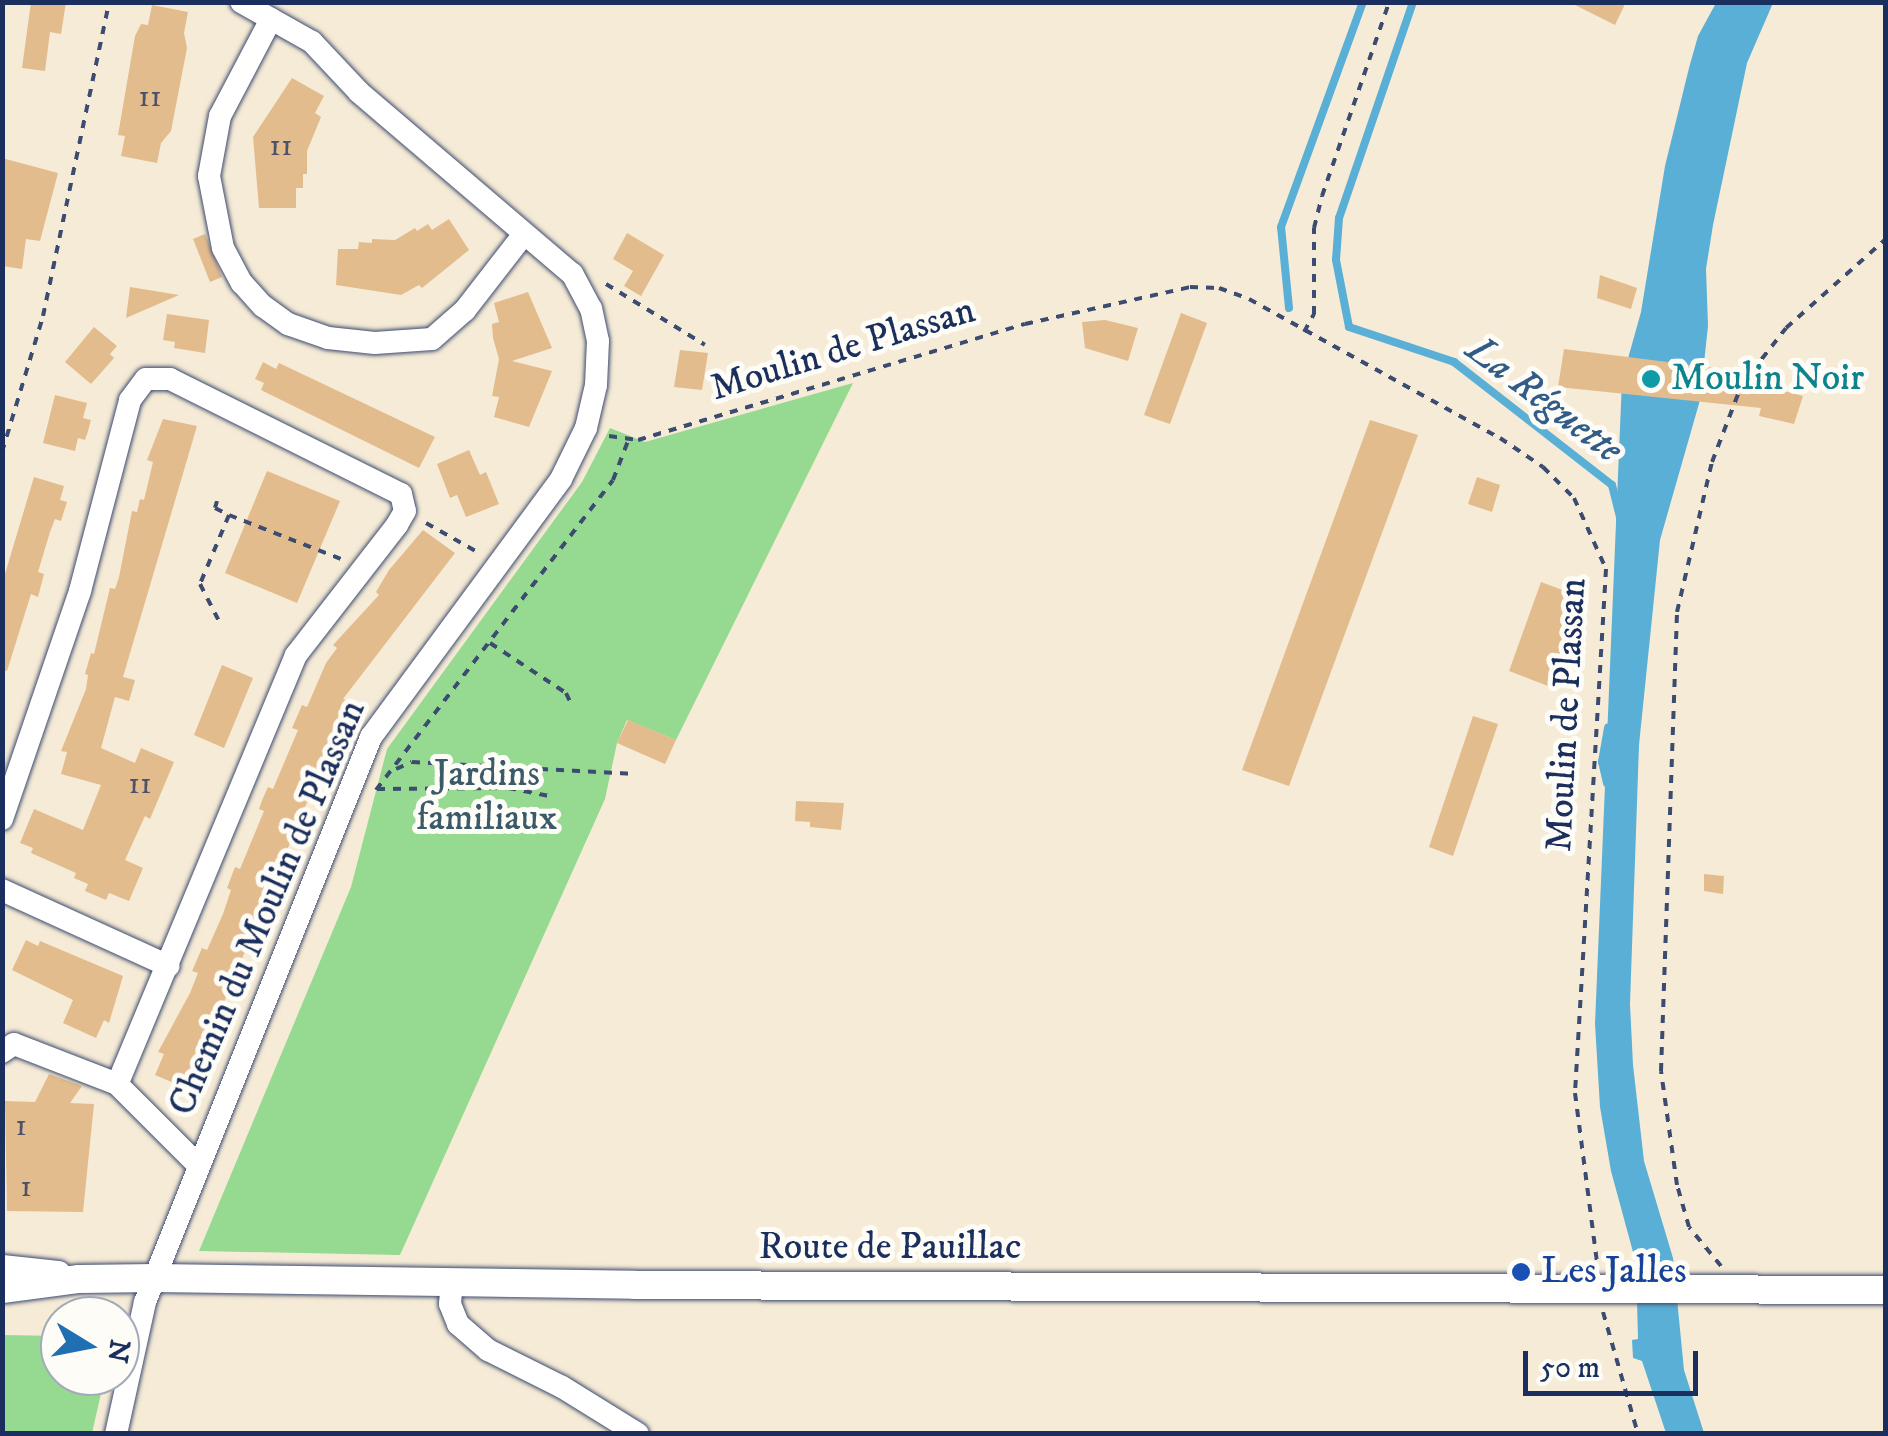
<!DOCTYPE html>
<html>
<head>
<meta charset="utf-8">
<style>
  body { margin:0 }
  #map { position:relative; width:1888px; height:1436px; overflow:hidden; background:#f6ebd6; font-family:"IM FELL DW Pica",serif }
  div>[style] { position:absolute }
  .green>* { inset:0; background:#96d990 }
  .water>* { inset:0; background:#59afd5 }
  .stream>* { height:8px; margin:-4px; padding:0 4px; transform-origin:4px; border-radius:4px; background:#59afd5 }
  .building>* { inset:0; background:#e3bc8e }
  .path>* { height:4px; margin-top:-2px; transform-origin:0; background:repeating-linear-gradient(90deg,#3c4b70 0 8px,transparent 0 16px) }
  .roads { filter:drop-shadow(0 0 2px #3c4b70) drop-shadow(0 0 2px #3c4b70) }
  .minor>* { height:22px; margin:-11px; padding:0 11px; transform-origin:11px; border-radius:11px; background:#fff }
  .major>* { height:28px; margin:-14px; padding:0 14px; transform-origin:14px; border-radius:14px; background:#fff }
  .dots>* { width:28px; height:28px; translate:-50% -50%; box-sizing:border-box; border:5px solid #fdfcf7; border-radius:50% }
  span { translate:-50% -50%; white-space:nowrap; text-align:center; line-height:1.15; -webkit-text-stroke:10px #fdfcf7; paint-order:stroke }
  .number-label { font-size:32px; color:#4d526a }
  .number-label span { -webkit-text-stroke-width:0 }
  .street-label { font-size:38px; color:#1b2f5e }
  .culture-label { font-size:38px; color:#0d838f }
  .left { translate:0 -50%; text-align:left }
  .park-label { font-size:38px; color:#3a5a6a }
  .transit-label { font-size:38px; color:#164399 }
  .water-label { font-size:40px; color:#315c88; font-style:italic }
  .frame { position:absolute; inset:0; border:5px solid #1b2f5e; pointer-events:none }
  .north { position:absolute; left:40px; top:1296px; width:100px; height:100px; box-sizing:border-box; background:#fdfcf7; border:2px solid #a3aaba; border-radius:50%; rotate:100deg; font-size:28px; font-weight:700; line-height:40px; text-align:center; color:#1b2f5e }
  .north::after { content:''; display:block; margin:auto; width:35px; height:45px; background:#1f6fb2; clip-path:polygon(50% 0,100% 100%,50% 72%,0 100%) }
  .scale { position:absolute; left:1523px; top:1351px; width:175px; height:45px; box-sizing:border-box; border:5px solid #1b2f5e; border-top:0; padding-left:12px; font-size:30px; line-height:35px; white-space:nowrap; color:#1b2f5e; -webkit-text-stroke:8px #fdfcf7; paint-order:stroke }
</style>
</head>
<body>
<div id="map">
  <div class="green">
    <div style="clip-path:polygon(853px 383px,676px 740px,627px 720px,617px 743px,605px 799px,400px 1255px,199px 1251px,351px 887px,387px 749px,582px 482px,610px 428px,645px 442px)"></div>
    <div style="clip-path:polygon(3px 1335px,60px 1336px,60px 1376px,105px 1376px,92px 1433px,3px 1433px)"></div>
  </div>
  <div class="water">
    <div style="clip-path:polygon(1716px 3px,1773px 3px,1747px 63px,1713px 225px,1706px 269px,1708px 326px,1700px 400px,1660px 540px,1639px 745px,1630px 1004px,1633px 1065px,1644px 1161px,1673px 1258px,1684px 1370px,1704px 1433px,1666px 1433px,1642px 1361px,1633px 1358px,1632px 1340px,1638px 1339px,1636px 1263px,1611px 1171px,1600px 1107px,1595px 1024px,1622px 380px,1641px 312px,1665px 166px,1689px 68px,1698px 36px)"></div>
  </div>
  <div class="stream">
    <div style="left:1413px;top:2px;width:228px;rotate:108.9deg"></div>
    <div style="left:1339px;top:218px;width:42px;rotate:94.1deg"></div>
    <div style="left:1336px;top:260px;width:68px;rotate:79deg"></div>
    <div style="left:1349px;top:327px;width:111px;rotate:18.4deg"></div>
    <div style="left:1454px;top:362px;width:200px;rotate:37.9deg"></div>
    <div style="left:1612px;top:485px;width:37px;rotate:76deg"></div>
    <div style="left:1289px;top:308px;width:81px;rotate:-95.6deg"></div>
    <div style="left:1281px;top:227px;width:239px;rotate:-70deg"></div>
    <div style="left:1607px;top:783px;width:22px;rotate:-103deg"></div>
    <div style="left:1602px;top:762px;width:35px;rotate:-80deg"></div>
  </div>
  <div class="building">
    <div style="clip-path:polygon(31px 2px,66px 2px,61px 34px,50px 32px,45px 71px,22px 68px)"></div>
    <div style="clip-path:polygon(1569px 2px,1626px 2px,1615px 25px)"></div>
    <div style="clip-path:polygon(152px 5px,188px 12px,184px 33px,187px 48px,171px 131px,161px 143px,157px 163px,121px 156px,125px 136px,118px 135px,135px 36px,141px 24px,148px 25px)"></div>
    <div style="clip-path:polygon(292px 78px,324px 96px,315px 113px,321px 117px,307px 151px,307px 174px,303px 174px,303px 188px,296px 188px,296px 208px,259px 208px,253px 137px)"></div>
    <div style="clip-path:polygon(2px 158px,58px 173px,40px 241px,26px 239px,22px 269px,2px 266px)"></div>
    <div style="clip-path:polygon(449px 219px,469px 250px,422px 288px,419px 285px,401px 295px,336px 285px,338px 249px,358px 249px,359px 242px,372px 243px,372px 239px,395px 240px,415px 228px,417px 231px,428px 224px,432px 230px)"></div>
    <div style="clip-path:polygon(627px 233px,664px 255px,641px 296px,624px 286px,633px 271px,613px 259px)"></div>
    <div style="clip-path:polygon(205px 234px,222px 277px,210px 282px,193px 239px)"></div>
    <div style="clip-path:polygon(1600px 275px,1637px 288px,1631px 309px,1597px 298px)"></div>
    <div style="clip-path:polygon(130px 287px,179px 295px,126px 318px)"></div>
    <div style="clip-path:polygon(528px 292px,552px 348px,512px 361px,552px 371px,529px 427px,494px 417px,499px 397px,492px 396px,499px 359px,493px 338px,492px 324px,499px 322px,494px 303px)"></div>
    <div style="clip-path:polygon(1181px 313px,1207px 323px,1170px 424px,1144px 415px)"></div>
    <div style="clip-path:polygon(167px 314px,209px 320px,205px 353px,174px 348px,175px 342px,163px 340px)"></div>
    <div style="clip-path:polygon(1105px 320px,1138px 328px,1128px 361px,1085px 348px,1082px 322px)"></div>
    <div style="clip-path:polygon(94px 327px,117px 346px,110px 354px,114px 358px,91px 384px,65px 362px)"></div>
    <div style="clip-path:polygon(1564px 349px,1747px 372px,1743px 380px,1803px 396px,1794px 424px,1759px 416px,1761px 408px,1558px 387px)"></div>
    <div style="clip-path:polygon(680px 350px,708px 353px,702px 390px,674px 387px)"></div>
    <div style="clip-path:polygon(263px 362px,276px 369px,279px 363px,435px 437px,419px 468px,261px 390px,264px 383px,255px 379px)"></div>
    <div style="clip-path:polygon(55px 395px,87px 403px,83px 418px,91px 420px,88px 431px,85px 440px,78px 438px,75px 451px,43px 443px)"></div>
    <div style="clip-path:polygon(163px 419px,197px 426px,123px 677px,135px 680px,129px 701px,115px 697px,101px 748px,135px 763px,141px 748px,174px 762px,150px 819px,145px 816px,125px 860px,143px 868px,129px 901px,109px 893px,106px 900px,85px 891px,88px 884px,74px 878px,76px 873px,31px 853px,33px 848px,20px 843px,34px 809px,83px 830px,101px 785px,61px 774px,67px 752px,61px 751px,86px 689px,88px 675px,85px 674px,91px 653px,94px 654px,110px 588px,115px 589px,119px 577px,132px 511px,137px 512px,140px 499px,144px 500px,153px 462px,147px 460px)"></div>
    <div style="clip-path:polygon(1370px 420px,1418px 435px,1289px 786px,1242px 770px)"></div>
    <div style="clip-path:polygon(469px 450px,480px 475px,486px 472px,499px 504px,466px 517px,457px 495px,450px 498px,437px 464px)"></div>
    <div style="clip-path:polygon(267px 471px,340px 501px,297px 603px,225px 573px)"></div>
    <div style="clip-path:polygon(34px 477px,64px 486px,60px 500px,67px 502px,61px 521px,55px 519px,50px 532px,38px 572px,44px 574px,38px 597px,31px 594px,7px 671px,2px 670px,2px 584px)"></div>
    <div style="clip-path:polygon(1477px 477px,1500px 485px,1492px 512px,1468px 504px)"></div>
    <div style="clip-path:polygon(423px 530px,455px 553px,343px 699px,349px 701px,188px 1089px,155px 1075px,164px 1054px,158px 1052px,190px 993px,198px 973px,192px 971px,202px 948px,207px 950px,223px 914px,231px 890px,227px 888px,235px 867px,240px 869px,264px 811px,259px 809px,263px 798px,268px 787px,273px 789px,298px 730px,292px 728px,302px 705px,307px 707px,326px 663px,337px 648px,333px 645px,379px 595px,376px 592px,389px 570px)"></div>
    <div style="clip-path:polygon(1541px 582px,1581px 597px,1548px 686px,1509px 671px)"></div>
    <div style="clip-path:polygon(222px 665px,253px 678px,224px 748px,194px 735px)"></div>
    <div style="clip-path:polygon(1473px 716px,1498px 724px,1453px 856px,1429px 847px)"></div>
    <div style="clip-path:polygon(628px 720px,676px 740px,665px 764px,617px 743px)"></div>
    <div style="clip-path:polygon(796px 801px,844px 803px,841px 830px,810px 827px,810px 822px,795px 821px)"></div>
    <div style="clip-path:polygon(1704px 874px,1724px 876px,1723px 894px,1704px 891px)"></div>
    <div style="clip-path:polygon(26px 940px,38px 946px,40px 941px,123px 976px,109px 1023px,104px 1020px,96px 1038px,63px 1023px,73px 1000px,12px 970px)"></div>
    <div style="clip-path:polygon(49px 1074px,82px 1086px,70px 1103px,94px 1104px,83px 1212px,7px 1211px,5px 1101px,35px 1102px)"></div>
  </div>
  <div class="path">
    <div style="left:606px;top:284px;width:116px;rotate:31.6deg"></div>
    <div style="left:1304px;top:332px;width:21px;rotate:-61deg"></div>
    <div style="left:1314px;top:314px;width:86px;rotate:-90deg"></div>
    <div style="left:1314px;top:228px;width:33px;rotate:-76deg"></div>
    <div style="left:1322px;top:196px;width:205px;rotate:-70.9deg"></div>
    <div style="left:609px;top:436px;width:29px;rotate:8deg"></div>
    <div style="left:638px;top:440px;width:404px;rotate:-16.7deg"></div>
    <div style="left:1025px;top:324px;width:169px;rotate:-12.6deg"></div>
    <div style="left:1190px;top:287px;width:29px;rotate:2deg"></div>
    <div style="left:1219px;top:288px;width:32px;rotate:20deg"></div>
    <div style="left:1249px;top:299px;width:287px;rotate:29deg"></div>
    <div style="left:1500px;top:438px;width:52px;rotate:34deg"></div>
    <div style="left:1543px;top:467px;width:44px;rotate:45deg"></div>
    <div style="left:1574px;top:498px;width:78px;rotate:65.7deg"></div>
    <div style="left:1606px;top:569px;width:525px;rotate:93.39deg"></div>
    <div style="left:1575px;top:1093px;width:171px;rotate:82.6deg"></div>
    <div style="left:2px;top:452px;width:142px;rotate:-73.2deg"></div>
    <div style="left:43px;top:316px;width:321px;rotate:-78.1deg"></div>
    <div style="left:217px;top:501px;width:7px;rotate:106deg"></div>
    <div style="left:215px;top:508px;width:16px;rotate:27deg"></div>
    <div style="left:229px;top:515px;width:75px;rotate:112.8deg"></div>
    <div style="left:200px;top:584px;width:44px;rotate:62.9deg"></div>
    <div style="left:229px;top:515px;width:120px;rotate:21.4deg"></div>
    <div style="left:426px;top:523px;width:61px;rotate:29.5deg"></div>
    <div style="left:490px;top:643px;width:91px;rotate:33.3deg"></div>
    <div style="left:566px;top:693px;width:14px;rotate:65deg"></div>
    <div style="left:396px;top:769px;width:17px;rotate:-24deg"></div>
    <div style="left:412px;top:762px;width:224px;rotate:3.1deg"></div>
    <div style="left:377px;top:789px;width:131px;rotate:-0.4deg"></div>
    <div style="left:508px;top:788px;width:42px;rotate:11deg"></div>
    <div style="left:376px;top:790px;width:390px;rotate:-52.6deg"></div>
    <div style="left:613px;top:480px;width:42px;rotate:-69deg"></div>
    <div style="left:1721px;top:1266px;width:50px;rotate:-129.4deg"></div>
    <div style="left:1689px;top:1227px;width:44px;rotate:-105.9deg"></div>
    <div style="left:1677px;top:1185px;width:115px;rotate:-98deg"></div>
    <div style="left:1661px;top:1071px;width:459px;rotate:-88deg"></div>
    <div style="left:1677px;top:612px;width:154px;rotate:-76.9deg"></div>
    <div style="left:1712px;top:462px;width:84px;rotate:-69deg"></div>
    <div style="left:1742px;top:384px;width:71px;rotate:-51.8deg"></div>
    <div style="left:1786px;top:328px;width:134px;rotate:-41.7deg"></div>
    <div style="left:1603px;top:1312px;width:127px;rotate:74deg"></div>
  </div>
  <div class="roads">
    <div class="minor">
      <div style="left:271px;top:19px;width:110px;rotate:117.7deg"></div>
      <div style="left:220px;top:116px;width:61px;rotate:100.4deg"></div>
      <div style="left:209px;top:176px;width:73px;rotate:79deg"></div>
      <div style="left:223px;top:248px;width:40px;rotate:62deg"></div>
      <div style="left:242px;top:283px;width:31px;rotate:48deg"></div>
      <div style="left:263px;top:306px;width:31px;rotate:36deg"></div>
      <div style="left:288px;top:324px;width:42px;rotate:19.3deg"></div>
      <div style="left:328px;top:338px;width:47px;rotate:6.1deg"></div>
      <div style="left:375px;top:343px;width:57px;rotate:-4deg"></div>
      <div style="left:432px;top:339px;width:44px;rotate:-41.3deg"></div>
      <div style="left:465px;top:310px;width:96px;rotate:-52.2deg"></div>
      <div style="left:2px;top:819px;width:241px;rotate:-71.1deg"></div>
      <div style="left:80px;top:591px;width:197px;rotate:-75.3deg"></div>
      <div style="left:130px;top:400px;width:26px;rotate:-53deg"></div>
      <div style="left:146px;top:379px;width:24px"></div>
      <div style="left:170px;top:379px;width:258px;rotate:26.5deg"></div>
      <div style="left:401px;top:494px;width:17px;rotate:77deg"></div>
      <div style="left:405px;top:511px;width:16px;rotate:120deg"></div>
      <div style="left:397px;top:525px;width:165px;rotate:127.8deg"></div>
      <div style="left:296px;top:655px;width:465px;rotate:112.6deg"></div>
      <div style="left:117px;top:1084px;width:115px;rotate:45deg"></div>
      <div style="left:2px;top:890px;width:183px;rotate:24.5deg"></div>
      <div style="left:2px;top:1052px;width:14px;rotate:-34deg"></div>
      <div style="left:14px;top:1044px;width:110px;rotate:21.2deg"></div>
      <div style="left:452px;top:1281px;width:23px;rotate:95deg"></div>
      <div style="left:450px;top:1304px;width:22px;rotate:68deg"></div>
      <div style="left:458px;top:1324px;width:40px;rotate:41deg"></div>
      <div style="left:488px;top:1350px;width:83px;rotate:26.6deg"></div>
      <div style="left:562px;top:1387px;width:89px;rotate:31.7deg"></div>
      <div style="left:116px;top:1434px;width:135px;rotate:-77.6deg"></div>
      <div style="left:145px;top:1302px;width:609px;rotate:-68.2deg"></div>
      <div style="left:371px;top:737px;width:320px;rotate:-53.6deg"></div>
      <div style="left:561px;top:479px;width:57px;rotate:-63.9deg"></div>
      <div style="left:586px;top:428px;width:44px;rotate:-76.9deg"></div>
      <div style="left:596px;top:385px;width:44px;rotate:-87.4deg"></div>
      <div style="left:598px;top:341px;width:33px;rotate:-102deg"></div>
      <div style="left:591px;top:309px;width:40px;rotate:-118deg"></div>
      <div style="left:572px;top:274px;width:280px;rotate:-139.5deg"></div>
      <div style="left:359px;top:92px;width:69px;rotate:-133.2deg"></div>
      <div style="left:312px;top:42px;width:81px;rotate:-150.6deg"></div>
    </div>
    <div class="major">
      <div style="left:2px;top:1269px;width:56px;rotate:6.1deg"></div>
      <div style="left:2px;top:1289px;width:78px;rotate:-7.4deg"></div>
      <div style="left:79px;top:1279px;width:76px;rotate:-0.8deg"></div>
      <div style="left:155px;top:1278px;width:480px;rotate:0.8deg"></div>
      <div style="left:635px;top:1285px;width:1251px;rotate:0.23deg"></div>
    </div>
  </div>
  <div class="dots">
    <div style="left:1651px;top:379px;background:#0f9aa8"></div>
    <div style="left:1521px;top:1272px;background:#1a4fb4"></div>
  </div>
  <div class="number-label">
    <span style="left:150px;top:97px">11</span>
    <span style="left:281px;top:146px">11</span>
    <span style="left:140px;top:784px">11</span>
    <span style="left:21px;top:1126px">1</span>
    <span style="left:26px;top:1187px">1</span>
  </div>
  <div class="street-label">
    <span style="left:843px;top:350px;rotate:-17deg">Moulin de Plassan</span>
    <span style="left:1567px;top:715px;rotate:-87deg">Moulin de Plassan</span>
    <span style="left:268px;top:908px;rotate:-67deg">Chemin du Moulin de Plassan</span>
    <span style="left:890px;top:1248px">Route de Pauillac</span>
  </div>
  <div class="culture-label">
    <span class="left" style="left:1671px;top:379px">Moulin Noir</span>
  </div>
  <div class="park-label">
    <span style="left:487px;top:797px">Jardins<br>familiaux</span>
  </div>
  <div class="transit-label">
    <span class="left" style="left:1541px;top:1272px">Les Jalles</span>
  </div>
  <div class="water-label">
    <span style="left:1544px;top:400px;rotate:37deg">La Réguette</span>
  </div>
  <div class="frame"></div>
  <div class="north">N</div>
  <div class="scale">50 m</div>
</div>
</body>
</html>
